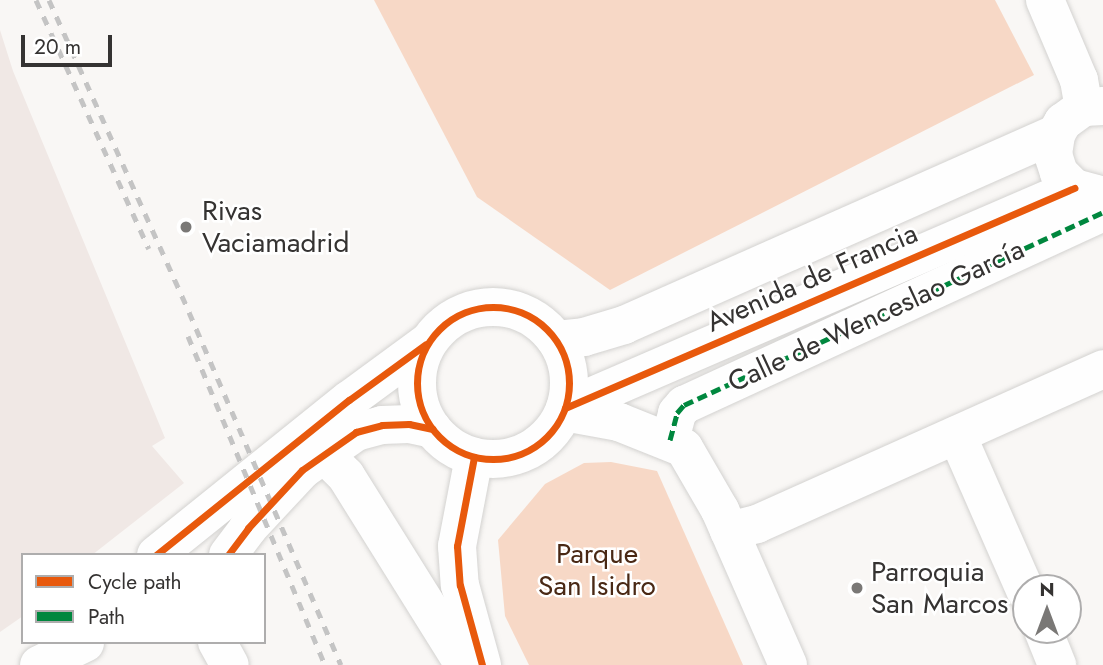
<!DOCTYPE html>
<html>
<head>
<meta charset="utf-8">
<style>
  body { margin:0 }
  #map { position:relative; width:1103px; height:665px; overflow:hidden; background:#f9f7f5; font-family:Jost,sans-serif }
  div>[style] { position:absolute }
  .built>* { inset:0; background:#f0e8e5 }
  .green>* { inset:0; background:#f7d8c6 }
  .roads { filter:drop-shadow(0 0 2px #d3d2d0) drop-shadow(0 0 2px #d3d2d0) }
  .minor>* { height:38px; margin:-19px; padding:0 19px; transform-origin:19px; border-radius:19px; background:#fefefe }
  .minor>.ring { margin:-19px; padding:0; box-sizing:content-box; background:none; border:38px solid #fefefe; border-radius:50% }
  .rail>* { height:5px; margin-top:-2.5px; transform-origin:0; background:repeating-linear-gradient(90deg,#c4c4c4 0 9px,transparent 0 18px) }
  .quiet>* { height:5px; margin-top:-2.5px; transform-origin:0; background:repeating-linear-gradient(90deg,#00873e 0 10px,transparent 0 15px) }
  .cycleway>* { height:7px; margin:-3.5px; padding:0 3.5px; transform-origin:3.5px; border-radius:3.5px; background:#e8590c }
  .cycleway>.ring { margin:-3.5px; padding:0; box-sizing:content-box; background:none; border:7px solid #e8590c; border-radius:50% }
  .dots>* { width:19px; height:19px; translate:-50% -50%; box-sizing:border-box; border:4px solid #fff; border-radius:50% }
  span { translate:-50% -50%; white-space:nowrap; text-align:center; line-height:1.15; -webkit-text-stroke:5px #fff; paint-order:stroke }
  .poi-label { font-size:28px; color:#353332 }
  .left { translate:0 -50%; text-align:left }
  .street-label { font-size:28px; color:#353332 }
  .park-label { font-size:28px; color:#492814 }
  .legend { position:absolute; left:21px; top:553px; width:245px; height:91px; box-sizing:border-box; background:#fff; border:2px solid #aeadad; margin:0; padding:9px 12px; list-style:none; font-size:21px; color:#353332 }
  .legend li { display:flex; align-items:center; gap:14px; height:35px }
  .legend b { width:35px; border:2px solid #aeadad }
  .north { position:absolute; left:1012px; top:574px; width:70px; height:70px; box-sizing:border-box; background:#fff; border:2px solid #aeadad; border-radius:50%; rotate:0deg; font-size:19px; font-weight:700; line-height:28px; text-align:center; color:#353332 }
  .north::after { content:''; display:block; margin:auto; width:24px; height:32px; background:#7a7876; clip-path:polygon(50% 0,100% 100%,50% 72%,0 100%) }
  .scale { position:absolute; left:21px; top:35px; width:91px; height:32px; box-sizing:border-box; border:4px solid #353332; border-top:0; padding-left:9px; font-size:21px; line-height:24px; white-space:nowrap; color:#353332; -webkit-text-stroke:5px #fff; paint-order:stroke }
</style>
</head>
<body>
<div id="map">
  <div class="built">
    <div style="clip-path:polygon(0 30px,13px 71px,165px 438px,152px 446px,184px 483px,92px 555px,23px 555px,23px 616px,0 632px)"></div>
  </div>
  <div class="green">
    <div style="clip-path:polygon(374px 0,995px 0,1034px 75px,610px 290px,477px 197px)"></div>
    <div style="clip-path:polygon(611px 462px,657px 471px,743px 665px,529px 665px,505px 616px,498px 540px,545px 484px,584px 463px)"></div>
  </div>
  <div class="roads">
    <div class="minor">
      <div style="left:1045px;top:0;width:87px;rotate:67deg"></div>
      <div style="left:1079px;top:80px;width:27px;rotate:80deg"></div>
      <div style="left:1097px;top:194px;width:24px;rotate:-165deg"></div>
      <div style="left:1074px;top:188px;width:21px;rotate:-135deg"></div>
      <div style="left:1059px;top:173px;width:20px;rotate:-108deg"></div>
      <div style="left:1053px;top:154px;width:20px;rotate:-81deg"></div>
      <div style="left:1056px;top:134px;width:14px;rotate:-60deg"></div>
      <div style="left:1063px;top:122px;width:26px;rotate:-36deg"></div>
      <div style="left:1084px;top:107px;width:19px;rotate:-3deg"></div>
      <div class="ring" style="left:417px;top:307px;width:114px;height:114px"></div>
      <div style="left:556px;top:340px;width:28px;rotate:-6deg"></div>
      <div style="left:584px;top:337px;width:42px;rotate:-16.7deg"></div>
      <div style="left:624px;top:325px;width:472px;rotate:-23.9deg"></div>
      <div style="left:565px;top:408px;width:555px;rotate:-23.37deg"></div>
      <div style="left:564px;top:412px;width:56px;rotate:10.3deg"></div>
      <div style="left:619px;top:422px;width:70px;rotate:21.8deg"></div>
      <div style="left:684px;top:448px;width:72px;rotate:59.9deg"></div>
      <div style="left:720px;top:510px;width:169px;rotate:66.3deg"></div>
      <div style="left:957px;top:435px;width:171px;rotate:66.3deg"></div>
      <div style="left:670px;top:440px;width:28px;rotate:-75deg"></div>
      <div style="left:677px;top:413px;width:11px;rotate:-49deg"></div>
      <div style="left:684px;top:405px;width:461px;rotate:-24.7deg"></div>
      <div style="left:324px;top:454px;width:31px;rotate:45deg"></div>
      <div style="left:346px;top:476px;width:223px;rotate:58deg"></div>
      <div style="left:474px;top:457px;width:91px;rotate:100.8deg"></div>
      <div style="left:457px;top:546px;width:39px;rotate:86deg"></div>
      <div style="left:460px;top:585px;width:83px;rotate:74.6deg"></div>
      <div style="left:729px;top:531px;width:29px;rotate:-14deg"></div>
      <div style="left:757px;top:524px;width:379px;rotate:-24.1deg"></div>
      <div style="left:156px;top:555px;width:248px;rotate:-38.8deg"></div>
      <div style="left:349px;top:400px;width:98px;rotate:-36.3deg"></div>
      <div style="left:228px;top:555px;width:34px;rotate:-53deg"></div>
      <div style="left:248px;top:528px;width:79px;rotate:-47deg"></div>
      <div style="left:302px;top:470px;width:66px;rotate:-35.1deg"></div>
      <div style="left:356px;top:432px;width:27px;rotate:-15deg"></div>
      <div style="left:382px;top:425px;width:27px;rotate:-2deg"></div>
      <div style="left:409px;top:424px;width:24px;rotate:12deg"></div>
      <div style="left:1043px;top:630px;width:38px;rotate:68deg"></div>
      <div style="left:217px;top:642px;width:26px;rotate:61deg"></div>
      <div style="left:39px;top:665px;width:51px;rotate:-25.6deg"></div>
    </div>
  </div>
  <div class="rail">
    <div style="left:36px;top:0;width:273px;rotate:65.6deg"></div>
    <div style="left:49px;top:0;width:342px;rotate:65.8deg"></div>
    <div style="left:189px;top:312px;width:384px;rotate:66.7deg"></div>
    <div style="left:188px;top:336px;width:356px;rotate:67.4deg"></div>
  </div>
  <div class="quiet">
    <div style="left:670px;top:440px;width:28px;rotate:-75deg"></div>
    <div style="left:677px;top:413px;width:11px;rotate:-49deg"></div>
    <div style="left:684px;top:405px;width:461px;rotate:-24.7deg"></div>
  </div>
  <div class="cycleway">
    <div class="ring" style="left:417px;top:307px;width:145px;height:145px"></div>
    <div style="left:565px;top:408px;width:555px;rotate:-23.37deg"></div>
    <div style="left:474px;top:457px;width:91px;rotate:100.8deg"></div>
    <div style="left:457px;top:546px;width:39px;rotate:86deg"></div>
    <div style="left:460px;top:585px;width:83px;rotate:74.6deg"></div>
    <div style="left:156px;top:555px;width:248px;rotate:-38.8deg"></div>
    <div style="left:349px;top:400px;width:95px;rotate:-36deg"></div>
    <div style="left:228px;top:555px;width:34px;rotate:-53deg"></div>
    <div style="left:248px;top:528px;width:79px;rotate:-47deg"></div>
    <div style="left:302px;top:470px;width:66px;rotate:-35.1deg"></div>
    <div style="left:356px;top:432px;width:27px;rotate:-15deg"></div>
    <div style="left:382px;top:425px;width:27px;rotate:-2deg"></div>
    <div style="left:409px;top:424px;width:24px;rotate:12deg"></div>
  </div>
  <div class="dots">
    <div style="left:186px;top:227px;background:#7a7876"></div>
    <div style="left:857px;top:588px;background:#7a7876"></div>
  </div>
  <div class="poi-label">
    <span class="left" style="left:202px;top:227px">Rivas<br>Vaciamadrid</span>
    <span class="left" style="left:871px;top:588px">Parroquia<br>San Marcos</span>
  </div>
  <div class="street-label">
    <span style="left:812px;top:278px;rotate:-24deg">Avenida de Francia</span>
    <span style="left:876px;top:316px;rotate:-25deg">Calle de Wenceslao García</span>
  </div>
  <div class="park-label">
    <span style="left:597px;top:570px">Parque<br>San Isidro</span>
  </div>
  <ul class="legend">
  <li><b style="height:9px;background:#e8590c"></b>Cycle path</li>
  <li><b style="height:9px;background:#00873e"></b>Path</li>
  </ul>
  <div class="north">N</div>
  <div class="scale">20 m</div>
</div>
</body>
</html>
